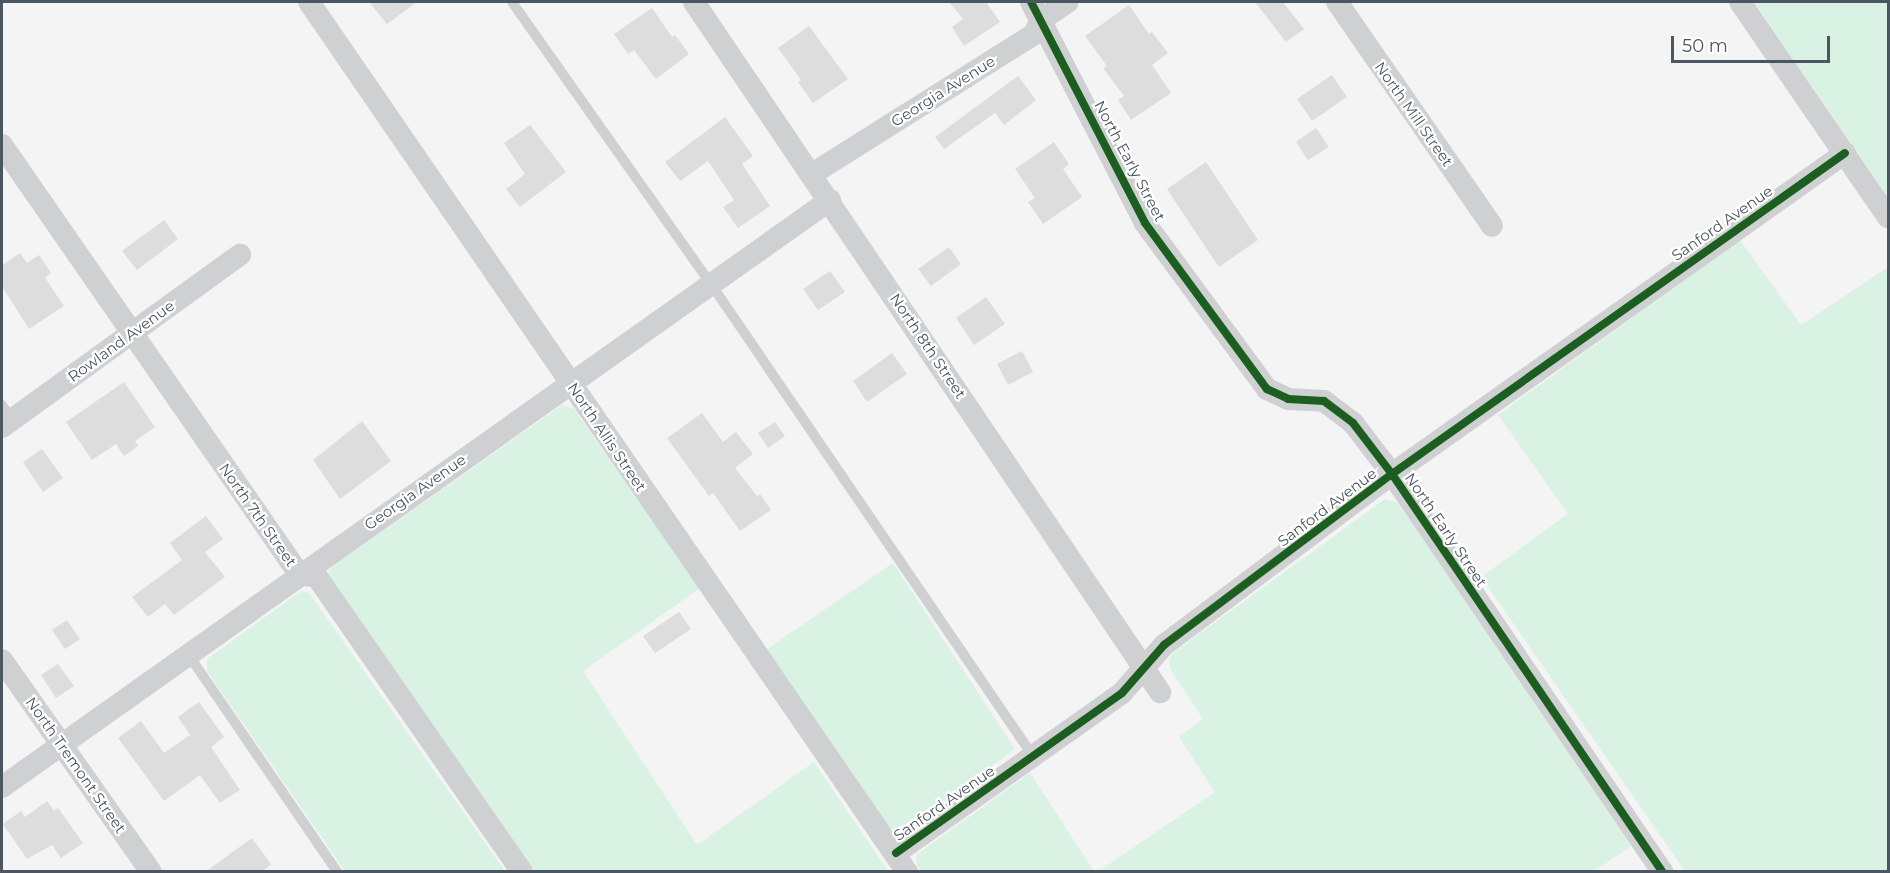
<!DOCTYPE html>
<html>
<head>
<meta charset="utf-8">
<style>
  body { margin:0 }
  #map { position:relative; width:1890px; height:873px; overflow:hidden; background:#f4f4f4; font-family:Montserrat,sans-serif }
  div>[style] { position:absolute }
  .green>* { inset:0; background:#d9f2e3 }
  .building>* { inset:0; background:#ddddde }
  .service>* { height:10px; margin:-5px; padding:0 5px; transform-origin:5px; border-radius:5px; background:#ced0d2 }
  .minor>* { height:22px; margin:-11px; padding:0 11px; transform-origin:11px; border-radius:11px; background:#ced0d2 }
  .cycleway>* { height:8px; margin:-4px; padding:0 4px; transform-origin:4px; border-radius:4px; background:#1b5e20 }
  span { translate:-50% -50%; white-space:nowrap; text-align:center; line-height:1.15; -webkit-text-stroke:4.5px #fff; paint-order:stroke }
  .street-label { font-size:15px; color:#4a5661 }
  .frame { position:absolute; inset:0; border:3px solid #4a5661; pointer-events:none }
  .scale { position:absolute; left:1671px; top:36px; width:159px; height:27px; box-sizing:border-box; border:3px solid #4a5661; border-top:0; padding-left:8px; font-size:18px; line-height:21px; white-space:nowrap; color:#4a5661; -webkit-text-stroke:4px #fff; paint-order:stroke }
</style>
</head>
<body>
<div id="map">
  <div class="green">
    <div style="clip-path:polygon(1754px 2px,1888px 2px,1888px 197px)"></div>
    <div style="clip-path:polygon(1740px 240px,1801px 325px,1888px 267px,1888px 871px,1685px 871px,1481px 577px,1568px 514px,1498px 415px)"></div>
    <div style="clip-path:polygon(562px 405px,574px 409px,700px 588px,583px 671px,697px 845px,814px 762px,888px 871px,534px 871px,327px 575px,332px 567px)"></div>
    <div style="clip-path:polygon(1385px 499px,1396px 502px,1407px 516px,1631px 846px,1593px 872px,1099px 871px,1215px 792px,1179px 737px,1203px 719px,1171px 670px,1169px 660px,1174px 652px)"></div>
    <div style="clip-path:polygon(893px 563px,1015px 749px,907px 829px,894px 831px,884px 822px,767px 649px)"></div>
    <div style="clip-path:polygon(301px 591px,309px 593px,505px 871px,345px 871px,207px 671px,207px 659px)"></div>
    <div style="clip-path:polygon(1030px 773px,1094px 871px,921px 871px,917px 866px,916px 855px)"></div>
  </div>
  <div class="building">
    <div style="clip-path:polygon(369px 2px,417px 2px,387px 24px)"></div>
    <div style="clip-path:polygon(949px 2px,986px 2px,1000px 22px,964px 46px,952px 27px,963px 19px)"></div>
    <div style="clip-path:polygon(1255px 2px,1283px 2px,1304px 29px,1286px 42px)"></div>
    <div style="clip-path:polygon(1129px 5px,1149px 34px,1152px 32px,1168px 53px,1152px 65px,1171px 93px,1131px 120px,1118px 100px,1124px 96px,1103px 68px,1107px 66px,1085px 36px)"></div>
    <div style="clip-path:polygon(652px 8px,672px 37px,675px 35px,689px 54px,656px 79px,634px 50px,628px 54px,614px 34px)"></div>
    <div style="clip-path:polygon(809px 26px,848px 79px,813px 103px,798px 82px,801px 80px,778px 48px)"></div>
    <div style="clip-path:polygon(1332px 75px,1347px 97px,1312px 121px,1297px 99px)"></div>
    <div style="clip-path:polygon(1018px 76px,1036px 100px,1004px 125px,995px 113px,944px 149px,935px 137px)"></div>
    <div style="clip-path:polygon(725px 117px,753px 156px,742px 164px,770px 206px,738px 228px,723px 207px,734px 200px,708px 161px,680px 181px,665px 162px)"></div>
    <div style="clip-path:polygon(530px 125px,566px 172px,520px 207px,506px 189px,525px 174px,504px 143px)"></div>
    <div style="clip-path:polygon(1316px 128px,1329px 147px,1308px 160px,1296px 142px)"></div>
    <div style="clip-path:polygon(1054px 142px,1069px 164px,1063px 169px,1082px 197px,1043px 224px,1028px 202px,1035px 198px,1015px 169px)"></div>
    <div style="clip-path:polygon(1206px 162px,1258px 240px,1219px 267px,1167px 189px)"></div>
    <div style="clip-path:polygon(164px 220px,178px 239px,137px 270px,122px 251px)"></div>
    <div style="clip-path:polygon(949px 247px,961px 264px,931px 286px,918px 269px)"></div>
    <div style="clip-path:polygon(20px 253px,27px 263px,39px 255px,51px 273px,45px 278px,64px 306px,29px 329px,2px 286px,2px 265px)"></div>
    <div style="clip-path:polygon(830px 271px,845px 292px,818px 310px,803px 289px)"></div>
    <div style="clip-path:polygon(986px 297px,1005px 324px,974px 345px,956px 318px)"></div>
    <div style="clip-path:polygon(1022px 351px,1033px 372px,1008px 385px,997px 364px)"></div>
    <div style="clip-path:polygon(892px 353px,907px 374px,867px 402px,853px 381px)"></div>
    <div style="clip-path:polygon(124px 382px,155px 427px,135px 441px,138px 446px,124px 456px,116px 444px,92px 460px,66px 422px)"></div>
    <div style="clip-path:polygon(702px 413px,723px 442px,736px 432px,753px 454px,735px 468px,757px 496px,760px 494px,771px 510px,740px 531px,713px 493px,709px 496px,667px 438px)"></div>
    <div style="clip-path:polygon(362px 421px,391px 461px,340px 499px,313px 460px)"></div>
    <div style="clip-path:polygon(775px 422px,785px 436px,768px 448px,758px 433px)"></div>
    <div style="clip-path:polygon(42px 449px,63px 478px,43px 492px,23px 462px)"></div>
    <div style="clip-path:polygon(206px 516px,223px 539px,205px 552px,225px 577px,174px 615px,165px 604px,148px 617px,132px 597px,182px 560px,170px 543px)"></div>
    <div style="clip-path:polygon(679px 612px,691px 629px,655px 653px,643px 636px)"></div>
    <div style="clip-path:polygon(67px 620px,80px 639px,65px 649px,52px 630px)"></div>
    <div style="clip-path:polygon(58px 664px,74px 686px,56px 698px,41px 675px)"></div>
    <div style="clip-path:polygon(199px 702px,224px 737px,211px 747px,240px 790px,220px 803px,200px 775px,164px 801px,118px 738px,141px 721px,164px 753px,190px 735px,178px 717px)"></div>
    <div style="clip-path:polygon(47px 801px,54px 811px,58px 808px,83px 843px,61px 858px,52px 845px,27px 859px,3px 824px,21px 811px,25px 817px)"></div>
    <div style="clip-path:polygon(252px 838px,271px 864px,262px 872px,205px 872px)"></div>
  </div>
  <div class="service">
    <div style="left:512px;top:2px;width:345px;rotate:54.8deg"></div>
    <div style="left:711px;top:284px;width:571px;rotate:55.7deg"></div>
    <div style="left:2px;top:405px;width:18px;rotate:56deg"></div>
    <div style="left:188px;top:654px;width:264px;rotate:55.6deg"></div>
  </div>
  <div class="minor">
    <div style="left:309px;top:2px;width:1056px;rotate:55.5deg"></div>
    <div style="left:694px;top:2px;width:833px;rotate:55.97deg"></div>
    <div style="left:1031px;top:2px;width:249px;rotate:62.7deg"></div>
    <div style="left:1145px;top:223px;width:206px;rotate:53.7deg"></div>
    <div style="left:1267px;top:389px;width:23px;rotate:25deg"></div>
    <div style="left:1288px;top:399px;width:36px;rotate:3deg"></div>
    <div style="left:1324px;top:401px;width:36px;rotate:37deg"></div>
    <div style="left:1353px;top:423px;width:64px;rotate:52.6deg"></div>
    <div style="left:1392px;top:474px;width:481px;rotate:55.8deg"></div>
    <div style="left:1337px;top:2px;width:272px;rotate:55.3deg"></div>
    <div style="left:1740px;top:2px;width:261px;rotate:55.5deg"></div>
    <div style="left:2px;top:145px;width:522px;rotate:55.3deg"></div>
    <div style="left:299px;top:574px;width:18px;rotate:9deg"></div>
    <div style="left:317px;top:577px;width:359px;rotate:55.2deg"></div>
    <div style="left:812px;top:174px;width:262px;rotate:-32.2deg"></div>
    <div style="left:1034px;top:34px;width:16px;rotate:-63deg"></div>
    <div style="left:1041px;top:20px;width:32px;rotate:-34deg"></div>
    <div style="left:2px;top:427px;width:294px;rotate:-35.9deg"></div>
    <div style="left:2px;top:660px;width:259px;rotate:54.9deg"></div>
    <div style="left:2px;top:787px;width:1015px;rotate:-35.33deg"></div>
    <div style="left:896px;top:853px;width:277px;rotate:-35.3deg"></div>
    <div style="left:1122px;top:693px;width:64px;rotate:-48.8deg"></div>
    <div style="left:1164px;top:645px;width:285px;rotate:-36.9deg"></div>
    <div style="left:1392px;top:474px;width:555px;rotate:-35.32deg"></div>
  </div>
  <div class="cycleway">
    <div style="left:1031px;top:2px;width:249px;rotate:62.7deg"></div>
    <div style="left:1145px;top:223px;width:206px;rotate:53.7deg"></div>
    <div style="left:1267px;top:389px;width:23px;rotate:25deg"></div>
    <div style="left:1288px;top:399px;width:36px;rotate:3deg"></div>
    <div style="left:1324px;top:401px;width:36px;rotate:37deg"></div>
    <div style="left:1353px;top:423px;width:64px;rotate:52.6deg"></div>
    <div style="left:1392px;top:474px;width:481px;rotate:55.8deg"></div>
    <div style="left:896px;top:853px;width:277px;rotate:-35.3deg"></div>
    <div style="left:1122px;top:693px;width:64px;rotate:-48.8deg"></div>
    <div style="left:1164px;top:645px;width:285px;rotate:-36.9deg"></div>
    <div style="left:1392px;top:474px;width:555px;rotate:-35.32deg"></div>
  </div>
  <div class="street-label">
    <span style="left:943px;top:91px;rotate:-32deg">Georgia Avenue</span>
    <span style="left:1414px;top:114px;rotate:55deg">North Mill Street</span>
    <span style="left:1130px;top:161px;rotate:62deg">North Early Street</span>
    <span style="left:1722px;top:223px;rotate:-35deg">Sanford Avenue</span>
    <span style="left:121px;top:341px;rotate:-36deg">Rowland Avenue</span>
    <span style="left:928px;top:346px;rotate:56deg">North 8th Street</span>
    <span style="left:607px;top:437px;rotate:56deg">North Allis Street</span>
    <span style="left:415px;top:492px;rotate:-35deg">Georgia Avenue</span>
    <span style="left:1327px;top:507px;rotate:-37deg">Sanford Avenue</span>
    <span style="left:258px;top:515px;rotate:55deg">North 7th Street</span>
    <span style="left:1446px;top:530px;rotate:56deg">North Early Street</span>
    <span style="left:76px;top:765px;rotate:55deg">North Tremont Street</span>
    <span style="left:944px;top:803px;rotate:-35deg">Sanford Avenue</span>
  </div>
  <div class="frame"></div>
  <div class="scale">50 m</div>
</div>
</body>
</html>
